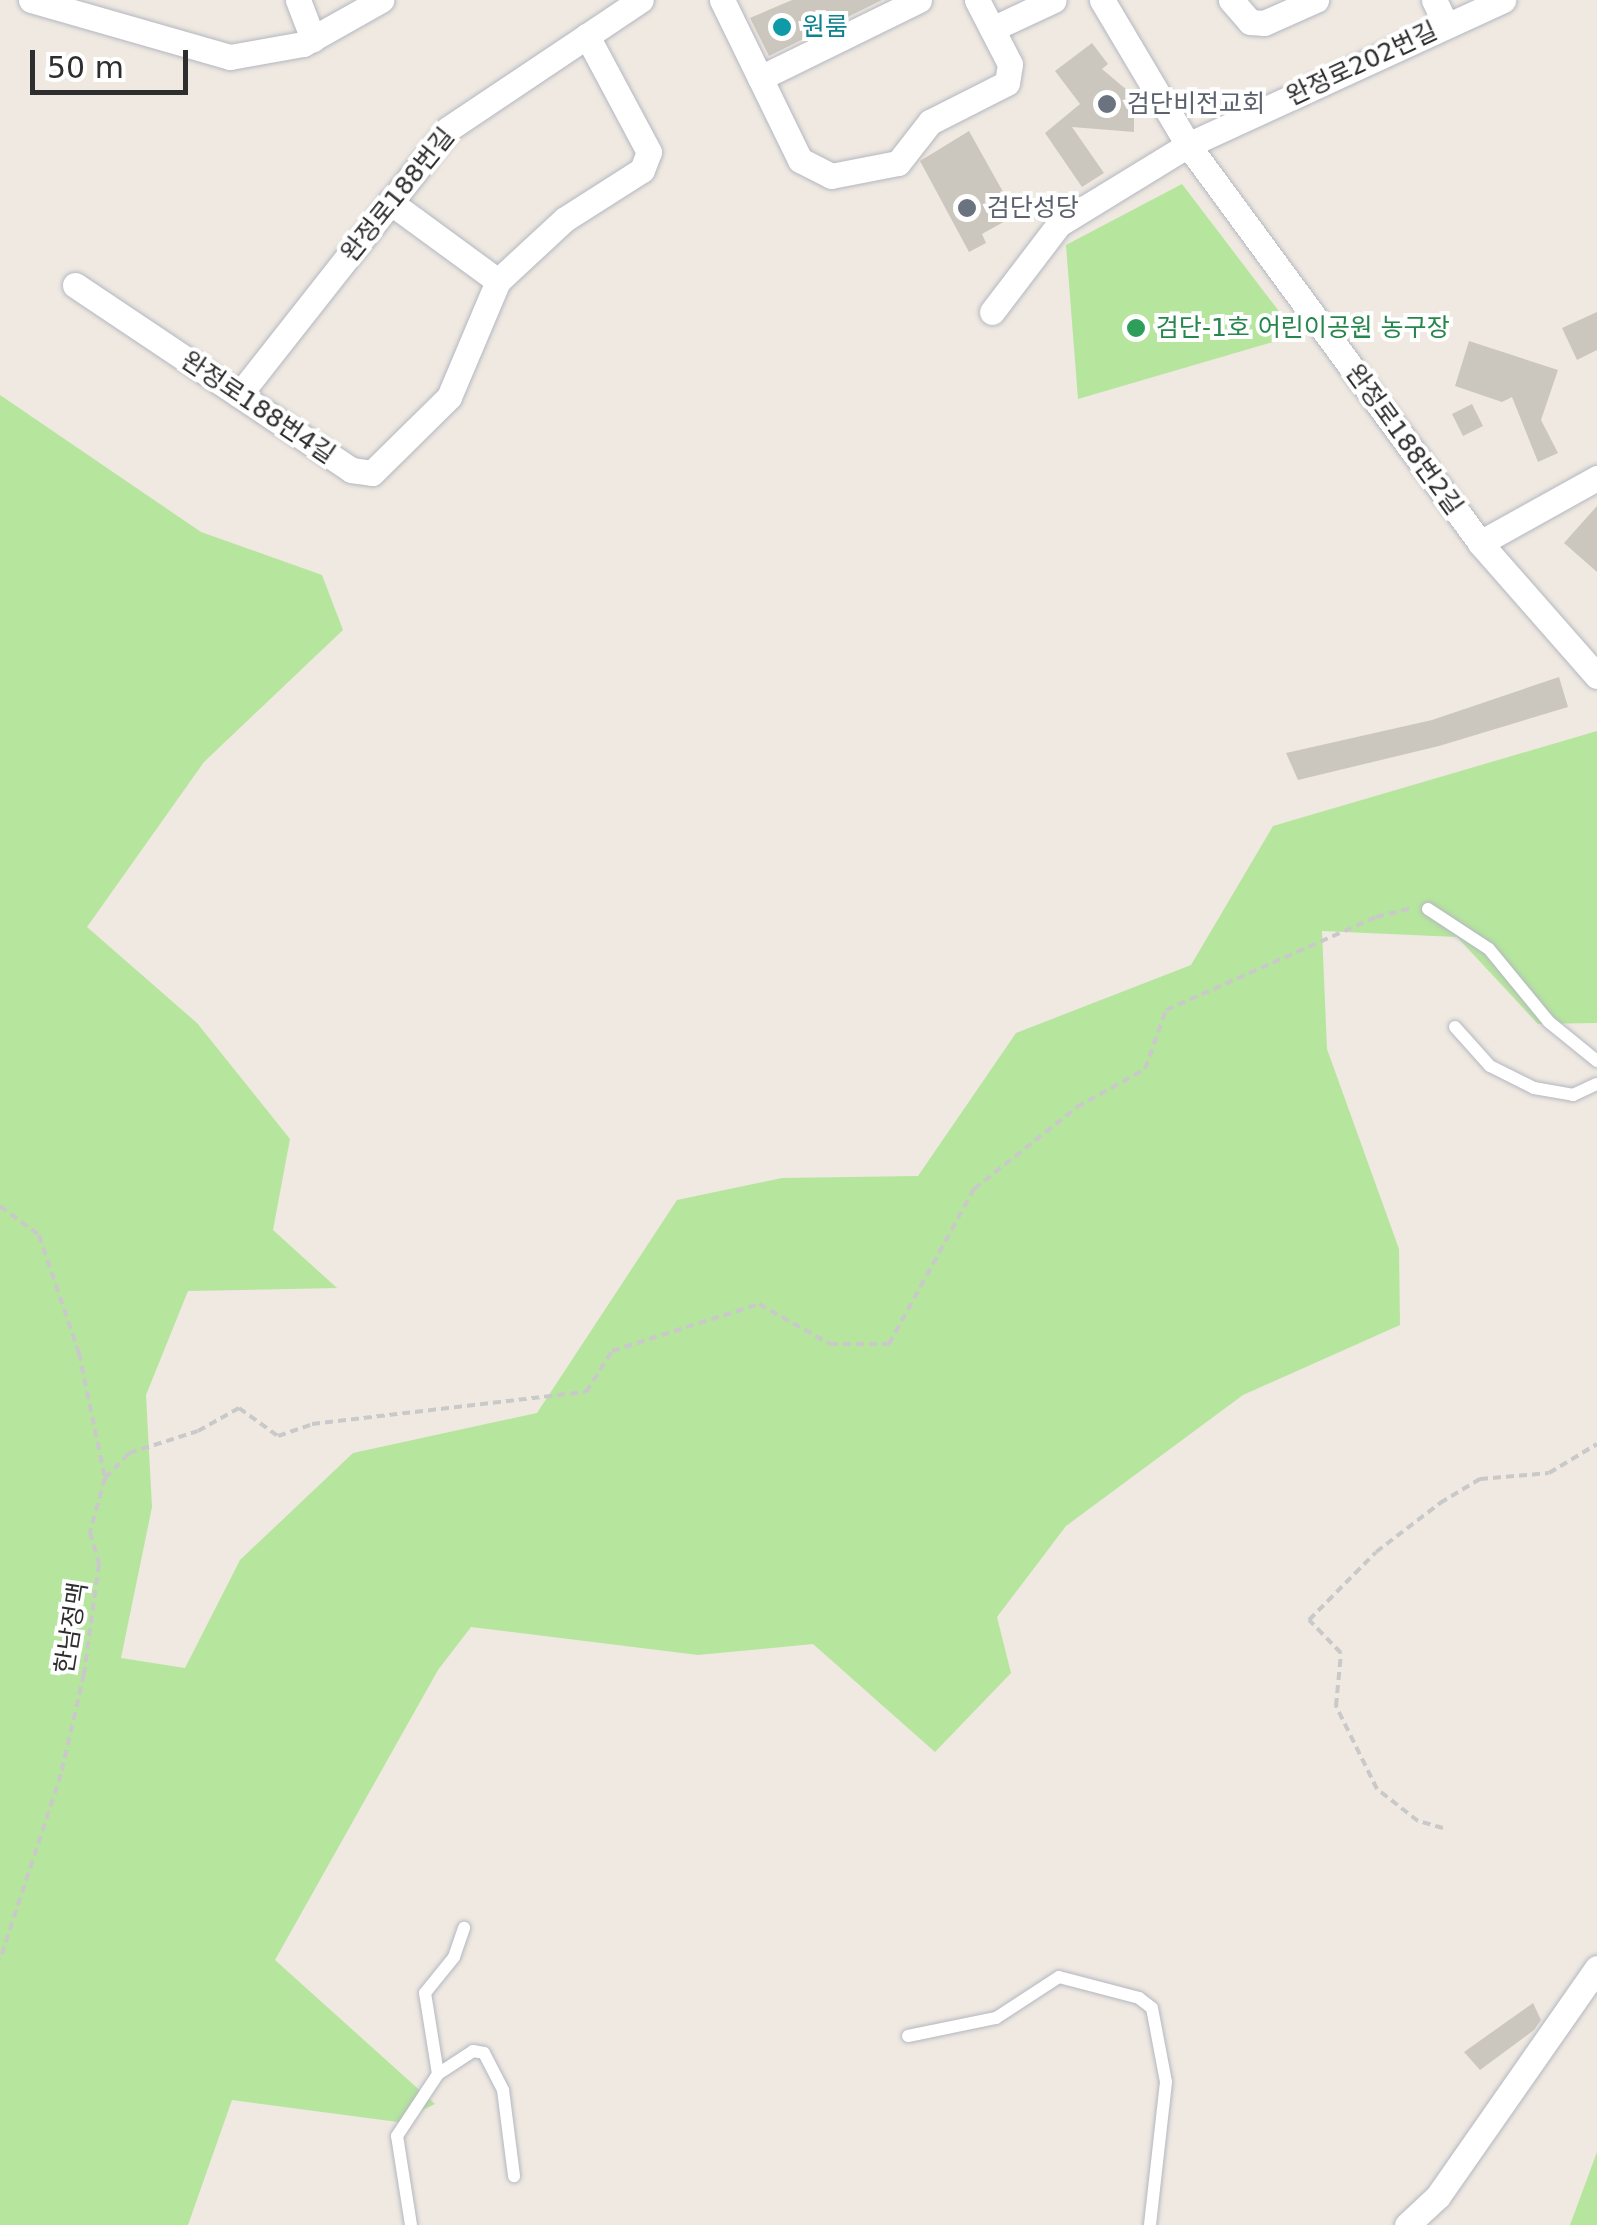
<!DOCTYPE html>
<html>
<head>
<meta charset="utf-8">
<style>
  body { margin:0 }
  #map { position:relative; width:1597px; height:2225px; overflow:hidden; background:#efe9e1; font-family:"DejaVu Sans","Noto Sans KR",sans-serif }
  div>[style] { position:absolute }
  .green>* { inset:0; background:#b6e59e }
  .building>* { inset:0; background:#cbc7bf }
  .path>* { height:4px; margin-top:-2px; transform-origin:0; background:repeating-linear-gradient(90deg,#c9c9c9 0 8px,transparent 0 13px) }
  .roads { filter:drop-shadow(0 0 2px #b4b7c1) drop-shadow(0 0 2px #b4b7c1) }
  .lane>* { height:12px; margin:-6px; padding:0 6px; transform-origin:6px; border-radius:6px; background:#fff }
  .street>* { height:25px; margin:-12.5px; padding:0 12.5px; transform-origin:12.5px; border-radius:12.5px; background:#fff }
  .dots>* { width:28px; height:28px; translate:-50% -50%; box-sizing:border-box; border:5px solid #fff; border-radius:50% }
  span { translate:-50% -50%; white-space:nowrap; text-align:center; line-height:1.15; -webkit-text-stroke:8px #fff; paint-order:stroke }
  .culture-label { font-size:25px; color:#0d838f }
  .left { translate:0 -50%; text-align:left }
  .street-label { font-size:25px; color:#2e2e2e }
  .worship-label { font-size:25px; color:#5b616d }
  .leisure-label { font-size:25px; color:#27864d }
  .scale { position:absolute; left:30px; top:50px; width:158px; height:45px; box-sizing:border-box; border:5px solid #2e2e2e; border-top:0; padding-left:12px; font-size:30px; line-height:35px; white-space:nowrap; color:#2e2e2e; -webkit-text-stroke:8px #fff; paint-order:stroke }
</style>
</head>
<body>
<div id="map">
  <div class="green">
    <div style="clip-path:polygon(1182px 184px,1297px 335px,1078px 399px,1066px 245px)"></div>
    <div style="clip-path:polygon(0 395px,201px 532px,322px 575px,343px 630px,204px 762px,87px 927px,197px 1023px,290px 1139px,273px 1230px,337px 1288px,188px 1291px,146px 1395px,152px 1507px,121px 1658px,185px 1668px,240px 1560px,353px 1453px,537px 1413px,677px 1200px,782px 1178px,918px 1176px,1016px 1033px,1191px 965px,1273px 826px,1597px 731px,1597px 1023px,1538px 1024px,1457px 937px,1322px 931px,1327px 1049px,1399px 1249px,1400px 1325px,1243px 1395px,1066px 1526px,997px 1617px,1011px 1673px,935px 1752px,813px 1644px,698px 1655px,471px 1627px,438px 1670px,275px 1960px,435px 2104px,398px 2122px,232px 2100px,188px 2225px,0 2225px)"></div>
    <div style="clip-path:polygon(1597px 2152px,1597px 2225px,1570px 2225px)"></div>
  </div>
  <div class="building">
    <div style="clip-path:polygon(792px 0,882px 0,769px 56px,750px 18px)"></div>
    <div style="clip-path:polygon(1092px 43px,1108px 64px,1102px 69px,1134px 96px,1134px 132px,1072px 127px,1104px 173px,1082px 187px,1045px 133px,1080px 104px,1055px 71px)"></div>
    <div style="clip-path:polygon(969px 131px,1016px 215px,982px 234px,986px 243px,969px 252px,920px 161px)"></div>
    <div style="clip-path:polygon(1597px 312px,1597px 350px,1577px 360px,1562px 328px)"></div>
    <div style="clip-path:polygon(1469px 341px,1558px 370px,1541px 420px,1558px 453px,1538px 462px,1512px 397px,1502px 402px,1455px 386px)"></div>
    <div style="clip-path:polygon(1472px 404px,1483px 426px,1463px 436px,1452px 414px)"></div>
    <div style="clip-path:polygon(1597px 506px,1597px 572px,1564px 543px)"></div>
    <div style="clip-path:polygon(1559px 677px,1568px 707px,1439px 746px,1298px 780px,1286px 753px,1432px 720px)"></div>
    <div style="clip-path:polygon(1533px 2003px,1541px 2020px,1534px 2030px,1480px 2070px,1464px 2052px)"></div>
  </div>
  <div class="path">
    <div style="left:0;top:1206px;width:49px;rotate:36.6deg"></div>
    <div style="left:39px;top:1235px;width:125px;rotate:71.3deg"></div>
    <div style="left:79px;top:1353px;width:128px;rotate:78.3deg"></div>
    <div style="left:105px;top:1478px;width:56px;rotate:105.5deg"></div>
    <div style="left:90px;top:1532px;width:33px;rotate:74deg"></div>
    <div style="left:99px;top:1564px;width:111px;rotate:97.8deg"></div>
    <div style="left:84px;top:1674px;width:103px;rotate:103deg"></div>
    <div style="left:61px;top:1774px;width:196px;rotate:108.2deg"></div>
    <div style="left:105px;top:1478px;width:35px;rotate:-46deg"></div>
    <div style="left:129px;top:1453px;width:72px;rotate:-17.7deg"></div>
    <div style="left:198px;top:1431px;width:47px;rotate:-29.3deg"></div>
    <div style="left:239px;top:1408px;width:48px;rotate:35.7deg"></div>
    <div style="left:278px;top:1436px;width:36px;rotate:-19deg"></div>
    <div style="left:312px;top:1424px;width:276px;rotate:-6.7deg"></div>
    <div style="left:586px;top:1392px;width:49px;rotate:-57.6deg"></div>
    <div style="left:612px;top:1351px;width:154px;rotate:-17.7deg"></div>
    <div style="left:759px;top:1304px;width:81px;rotate:29.4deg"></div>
    <div style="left:830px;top:1344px;width:59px"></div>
    <div style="left:889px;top:1344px;width:177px;rotate:-61.3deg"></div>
    <div style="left:974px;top:1189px;width:132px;rotate:-38.5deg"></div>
    <div style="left:1077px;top:1107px;width:78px;rotate:-29.2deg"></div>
    <div style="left:1145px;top:1069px;width:63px;rotate:-70.4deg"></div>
    <div style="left:1166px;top:1010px;width:230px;rotate:-23.9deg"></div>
    <div style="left:1376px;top:917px;width:38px;rotate:-14deg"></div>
    <div style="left:1443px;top:1828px;width:26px;rotate:-164deg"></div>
    <div style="left:1418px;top:1821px;width:52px;rotate:-142deg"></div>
    <div style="left:1377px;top:1789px;width:93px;rotate:-116.3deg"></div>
    <div style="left:1336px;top:1706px;width:53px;rotate:-84.6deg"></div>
    <div style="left:1341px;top:1653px;width:46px;rotate:-134.1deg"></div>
    <div style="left:1309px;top:1620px;width:95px;rotate:-45.4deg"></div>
    <div style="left:1376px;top:1552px;width:81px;rotate:-37.4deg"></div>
    <div style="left:1440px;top:1503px;width:47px;rotate:-31deg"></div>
    <div style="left:1480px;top:1479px;width:69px;rotate:-5deg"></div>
    <div style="left:1549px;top:1473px;width:56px;rotate:-31.1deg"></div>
  </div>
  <div class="roads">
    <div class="lane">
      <div style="left:1428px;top:909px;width:73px;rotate:33.3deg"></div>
      <div style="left:1489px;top:949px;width:94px;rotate:50.6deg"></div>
      <div style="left:1549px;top:1022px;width:62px;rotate:39.1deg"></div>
      <div style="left:1455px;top:1027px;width:52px;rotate:48.1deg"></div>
      <div style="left:1490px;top:1066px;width:49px;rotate:26.6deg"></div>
      <div style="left:1534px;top:1088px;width:40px;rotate:10deg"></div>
      <div style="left:1573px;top:1095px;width:26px;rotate:-25deg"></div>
      <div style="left:908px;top:2036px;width:90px;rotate:-11.6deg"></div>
      <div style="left:996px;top:2018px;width:75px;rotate:-33.1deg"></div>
      <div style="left:1059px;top:1977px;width:83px;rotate:14.7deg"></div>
      <div style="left:1139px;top:1998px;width:16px;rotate:38deg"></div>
      <div style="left:1152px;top:2008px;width:75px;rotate:79.3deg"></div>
      <div style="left:1166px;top:2082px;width:144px;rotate:96.4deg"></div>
      <div style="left:438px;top:2074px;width:82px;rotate:-99.1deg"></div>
      <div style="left:425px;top:1993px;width:46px;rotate:-51.1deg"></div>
      <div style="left:454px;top:1957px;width:31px;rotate:-71deg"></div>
      <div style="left:411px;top:2225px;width:90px;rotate:-98.9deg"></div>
      <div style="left:397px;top:2136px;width:74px;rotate:-56.5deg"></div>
      <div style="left:438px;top:2074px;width:42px;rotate:-33.3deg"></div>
      <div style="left:473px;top:2051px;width:11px;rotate:10deg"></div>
      <div style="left:484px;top:2053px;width:42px;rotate:62.8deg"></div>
      <div style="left:503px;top:2090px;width:87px;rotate:82.7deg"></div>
    </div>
    <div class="street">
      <div style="left:31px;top:0;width:207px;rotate:16deg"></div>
      <div style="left:230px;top:57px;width:74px;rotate:-10.1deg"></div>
      <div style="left:303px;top:44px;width:90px;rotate:-29.4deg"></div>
      <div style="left:298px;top:0;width:42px;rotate:69deg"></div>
      <div style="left:722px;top:0;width:178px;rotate:64deg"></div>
      <div style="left:800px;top:160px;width:35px;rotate:27deg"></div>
      <div style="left:831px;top:176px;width:68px;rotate:-11deg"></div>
      <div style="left:898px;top:163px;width:52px;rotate:-52deg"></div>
      <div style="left:930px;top:122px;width:86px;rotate:-26.9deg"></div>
      <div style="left:1007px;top:83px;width:19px;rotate:-81deg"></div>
      <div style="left:1010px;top:64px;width:72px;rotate:-117.3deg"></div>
      <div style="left:1102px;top:0;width:169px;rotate:59.3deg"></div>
      <div style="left:1188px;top:145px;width:494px;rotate:53.7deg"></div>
      <div style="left:1480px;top:543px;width:177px;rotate:48.7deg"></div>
      <div style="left:1231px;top:0;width:29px;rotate:49deg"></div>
      <div style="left:1250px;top:22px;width:14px;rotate:4deg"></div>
      <div style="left:1264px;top:23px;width:57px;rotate:-23.9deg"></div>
      <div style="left:1434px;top:0;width:28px;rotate:64deg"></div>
      <div style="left:992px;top:29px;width:68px;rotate:-25.1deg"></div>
      <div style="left:760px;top:78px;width:177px;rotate:-26.1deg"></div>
      <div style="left:390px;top:202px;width:134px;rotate:36.2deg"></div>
      <div style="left:75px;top:285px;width:332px;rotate:33.8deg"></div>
      <div style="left:351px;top:470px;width:21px;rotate:8deg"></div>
      <div style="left:372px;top:473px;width:108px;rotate:-44.6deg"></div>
      <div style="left:449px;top:397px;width:126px;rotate:-67.1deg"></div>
      <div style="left:498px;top:281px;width:91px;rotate:-42.8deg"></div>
      <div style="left:565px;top:219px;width:91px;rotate:-32.5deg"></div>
      <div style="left:642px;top:170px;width:19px;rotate:-69deg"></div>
      <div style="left:649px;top:152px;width:132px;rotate:-118.1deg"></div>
      <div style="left:992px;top:312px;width:111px;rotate:-52.7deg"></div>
      <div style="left:1059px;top:224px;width:151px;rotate:-31.5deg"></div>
      <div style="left:1188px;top:145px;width:347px;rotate:-24.7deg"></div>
      <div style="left:239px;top:395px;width:338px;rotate:-51.8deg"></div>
      <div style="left:448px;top:129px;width:232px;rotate:-33.8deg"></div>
      <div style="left:1480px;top:543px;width:134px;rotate:-29.1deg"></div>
      <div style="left:1407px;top:2225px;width:42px;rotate:-43.1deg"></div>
      <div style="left:1438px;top:2196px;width:278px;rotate:-55.1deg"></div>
    </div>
  </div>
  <div class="dots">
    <div style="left:782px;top:27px;background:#0f9aa8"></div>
    <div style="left:1107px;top:104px;background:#6b7280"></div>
    <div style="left:967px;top:208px;background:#6b7280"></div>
    <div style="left:1136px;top:328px;background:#2e9e5b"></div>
  </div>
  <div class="culture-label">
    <span class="left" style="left:802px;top:27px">원룸</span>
  </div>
  <div class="street-label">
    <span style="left:1362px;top:64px;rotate:-25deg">완정로202번길</span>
    <span style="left:398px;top:195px;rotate:-51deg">완정로188번길</span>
    <span style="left:258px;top:408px;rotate:34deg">완정로188번4길</span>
    <span style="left:1404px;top:440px;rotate:54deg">완정로188번2길</span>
    <span style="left:72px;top:1628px;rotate:-81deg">한남정맥</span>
  </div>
  <div class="worship-label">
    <span class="left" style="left:1127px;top:104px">검단비전교회</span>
    <span class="left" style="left:987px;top:208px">검단성당</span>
  </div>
  <div class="leisure-label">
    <span class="left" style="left:1156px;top:328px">검단-1호 어린이공원 농구장</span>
  </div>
  <div class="scale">50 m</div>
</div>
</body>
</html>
